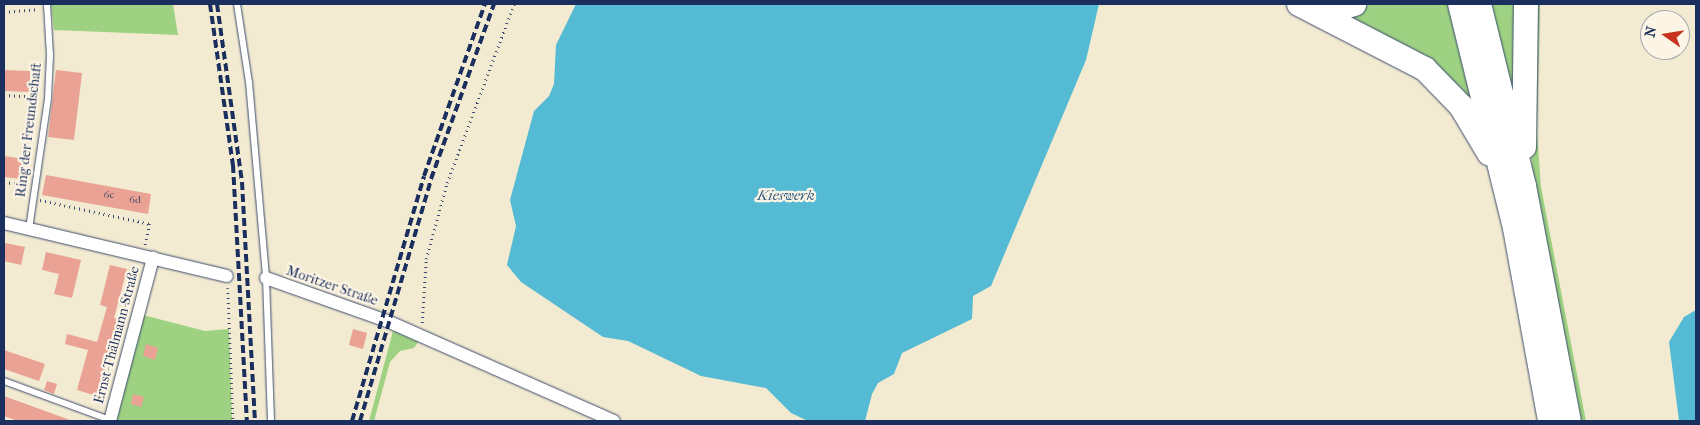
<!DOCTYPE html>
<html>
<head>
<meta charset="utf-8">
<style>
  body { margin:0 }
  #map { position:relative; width:1700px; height:425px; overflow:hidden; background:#f3ebd1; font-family:"IM FELL French Canon",serif }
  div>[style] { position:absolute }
  .green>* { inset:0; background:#9ed282 }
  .water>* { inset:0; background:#55bad3 }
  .building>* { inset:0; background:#e9a294 }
  .path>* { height:2.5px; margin-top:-1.25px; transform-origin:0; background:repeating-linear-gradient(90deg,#3b4b6f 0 1px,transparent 0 5px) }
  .roads { filter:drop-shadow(0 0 1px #3b4b6f) drop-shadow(0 0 1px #3b4b6f) }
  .lane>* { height:6px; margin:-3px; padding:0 3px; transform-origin:3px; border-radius:3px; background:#fff }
  .street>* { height:12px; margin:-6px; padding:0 6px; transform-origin:6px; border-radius:6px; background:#fff }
  .highway>* { height:24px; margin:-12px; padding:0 12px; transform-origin:12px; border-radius:12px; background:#fff }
  .rail>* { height:4px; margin-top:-2px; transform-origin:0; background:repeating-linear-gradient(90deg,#1b2f5e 0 8px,transparent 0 12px) }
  span { translate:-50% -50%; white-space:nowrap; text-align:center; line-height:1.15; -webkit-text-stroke:4.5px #fcf5e5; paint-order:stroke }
  .number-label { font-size:11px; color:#4e4c6c }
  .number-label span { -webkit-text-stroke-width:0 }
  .street-label { font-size:14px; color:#1b2f5e }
  .water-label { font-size:15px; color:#2c5981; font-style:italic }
  .frame { position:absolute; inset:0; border:5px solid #1b2f5e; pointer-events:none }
  .north { position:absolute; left:1640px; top:10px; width:50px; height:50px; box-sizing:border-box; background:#fcf5e5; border:1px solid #a2a6af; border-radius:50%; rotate:283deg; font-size:14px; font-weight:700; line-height:20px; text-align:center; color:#1b2f5e }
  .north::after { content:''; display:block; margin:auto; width:18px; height:22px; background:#c8321e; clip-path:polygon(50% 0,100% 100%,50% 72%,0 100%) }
</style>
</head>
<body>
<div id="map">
  <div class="green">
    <div style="clip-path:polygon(51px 4px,173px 4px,178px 35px,54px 30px)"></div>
    <div style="clip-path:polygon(1371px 4px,1453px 4px,1482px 128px,1468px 104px,1323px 14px,1354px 11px)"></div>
    <div style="clip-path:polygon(1487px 4px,1520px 4px,1515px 114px)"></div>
    <div style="clip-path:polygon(1532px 4px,1540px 4px,1537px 132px,1541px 187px,1586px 421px,1575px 421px,1534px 190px,1531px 153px)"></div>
    <div style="clip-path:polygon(143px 315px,205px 331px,229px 329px,232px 421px,113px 421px)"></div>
    <div style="clip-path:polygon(393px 331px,418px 342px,414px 348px,400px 351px,390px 362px,374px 421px,369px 421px)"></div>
  </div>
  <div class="water">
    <div style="clip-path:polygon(576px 4px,1099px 4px,1086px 60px,991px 286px,973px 296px,972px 319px,902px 353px,894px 374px,878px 383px,872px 394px,865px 421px,808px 421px,791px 413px,766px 388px,701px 376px,628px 341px,603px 337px,521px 282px,507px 265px,516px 226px,510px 200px,534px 111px,549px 96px,554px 84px,556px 45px)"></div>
    <div style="clip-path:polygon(1696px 310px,1696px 421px,1679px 421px,1669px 342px,1684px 317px)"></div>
  </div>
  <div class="building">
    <div style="clip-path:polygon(4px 70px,30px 71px,30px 92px,4px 91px)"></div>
    <div style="clip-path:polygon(56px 70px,82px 73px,74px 140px,48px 137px)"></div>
    <div style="clip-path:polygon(4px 156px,24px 159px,21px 179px,4px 177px)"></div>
    <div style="clip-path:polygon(46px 175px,151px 194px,148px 214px,42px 195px)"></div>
    <div style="clip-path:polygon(5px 243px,25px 247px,21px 265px,4px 261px)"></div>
    <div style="clip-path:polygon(46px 252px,81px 260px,72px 298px,54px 294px,59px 274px,42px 270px)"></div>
    <div style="clip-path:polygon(110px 265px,127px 269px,114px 318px,121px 320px,100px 397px,77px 390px,88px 350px,65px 344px,67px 334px,97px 342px,107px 307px,100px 305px)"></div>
    <div style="clip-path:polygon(353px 329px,367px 333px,363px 349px,349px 345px)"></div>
    <div style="clip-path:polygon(146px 344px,158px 348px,155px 360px,143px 356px)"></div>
    <div style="clip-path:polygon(4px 350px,45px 364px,39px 381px,4px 369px)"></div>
    <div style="clip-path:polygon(47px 381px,57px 384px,54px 394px,44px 390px)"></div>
    <div style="clip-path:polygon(133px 394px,144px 397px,141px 407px,131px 404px)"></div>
    <div style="clip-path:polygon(4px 396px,70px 420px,69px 421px,18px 421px,4px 416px)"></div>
  </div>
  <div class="path">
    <div style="left:4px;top:12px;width:35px;rotate:-5deg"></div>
    <div style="left:4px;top:95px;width:35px;rotate:3deg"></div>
    <div style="left:4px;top:182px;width:23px;rotate:7deg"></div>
    <div style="left:40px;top:200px;width:113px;rotate:12.3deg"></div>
    <div style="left:150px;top:224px;width:23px;rotate:103deg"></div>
    <div style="left:228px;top:288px;width:133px;rotate:87.8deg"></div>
    <div style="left:422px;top:323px;width:64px;rotate:-86.4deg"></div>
    <div style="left:426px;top:259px;width:79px;rotate:-74.6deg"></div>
    <div style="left:447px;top:183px;width:191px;rotate:-69.5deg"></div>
  </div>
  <div class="roads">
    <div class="lane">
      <div style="left:237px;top:4px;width:79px;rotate:81.3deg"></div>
      <div style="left:249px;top:82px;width:197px;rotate:85deg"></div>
      <div style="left:266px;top:278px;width:143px;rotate:88deg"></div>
      <div style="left:29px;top:229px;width:132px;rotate:-81.7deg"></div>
      <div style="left:48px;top:98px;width:43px;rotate:-87.3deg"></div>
      <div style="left:50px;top:55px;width:51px;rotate:-93.4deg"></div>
      <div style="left:4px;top:381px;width:113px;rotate:20.2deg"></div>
    </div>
    <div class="street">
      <div style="left:4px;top:223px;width:229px;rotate:13.4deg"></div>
      <div style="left:266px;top:278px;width:128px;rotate:19.6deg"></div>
      <div style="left:387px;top:321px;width:248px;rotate:23.8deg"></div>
      <div style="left:110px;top:421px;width:169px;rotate:-75.2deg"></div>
    </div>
    <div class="highway">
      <div style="left:1299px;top:4px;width:142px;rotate:27.3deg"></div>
      <div style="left:1425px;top:69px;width:52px;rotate:45.8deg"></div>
      <div style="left:1461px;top:106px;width:55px;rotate:59.2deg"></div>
      <div style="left:1311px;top:4px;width:27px;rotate:10deg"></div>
      <div style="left:1338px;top:9px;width:17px;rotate:-17deg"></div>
      <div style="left:1460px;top:4px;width:231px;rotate:76.2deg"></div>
      <div style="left:1515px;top:228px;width:196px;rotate:79.7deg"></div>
      <div style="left:1479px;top:4px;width:187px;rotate:76.1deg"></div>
      <div style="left:1524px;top:186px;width:239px;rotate:79.2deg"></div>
      <div style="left:1524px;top:147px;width:143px;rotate:-89.2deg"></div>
    </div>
  </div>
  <div class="rail">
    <div style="left:210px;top:4px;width:163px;rotate:81.9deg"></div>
    <div style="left:233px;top:165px;width:256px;rotate:86.9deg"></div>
    <div style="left:217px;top:4px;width:180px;rotate:82deg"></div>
    <div style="left:242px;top:182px;width:239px;rotate:86.9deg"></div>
    <div style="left:352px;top:421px;width:255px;rotate:-73.6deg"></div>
    <div style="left:424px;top:176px;width:182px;rotate:-70.5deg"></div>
    <div style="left:360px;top:421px;width:252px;rotate:-73.6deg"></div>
    <div style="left:431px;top:179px;width:186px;rotate:-70.2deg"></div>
  </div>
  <div class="number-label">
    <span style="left:109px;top:195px">6c</span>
    <span style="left:135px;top:200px">6d</span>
  </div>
  <div class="street-label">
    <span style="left:29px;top:130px;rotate:-83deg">Ring der Freundschaft</span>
    <span style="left:332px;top:286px;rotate:19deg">Moritzer Straße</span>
    <span style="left:117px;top:335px;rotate:-75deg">Ernst-Thälmann-Straße</span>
  </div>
  <div class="water-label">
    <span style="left:786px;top:196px">Kieswerk</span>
  </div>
  <div class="frame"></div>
  <div class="north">N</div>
</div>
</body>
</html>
